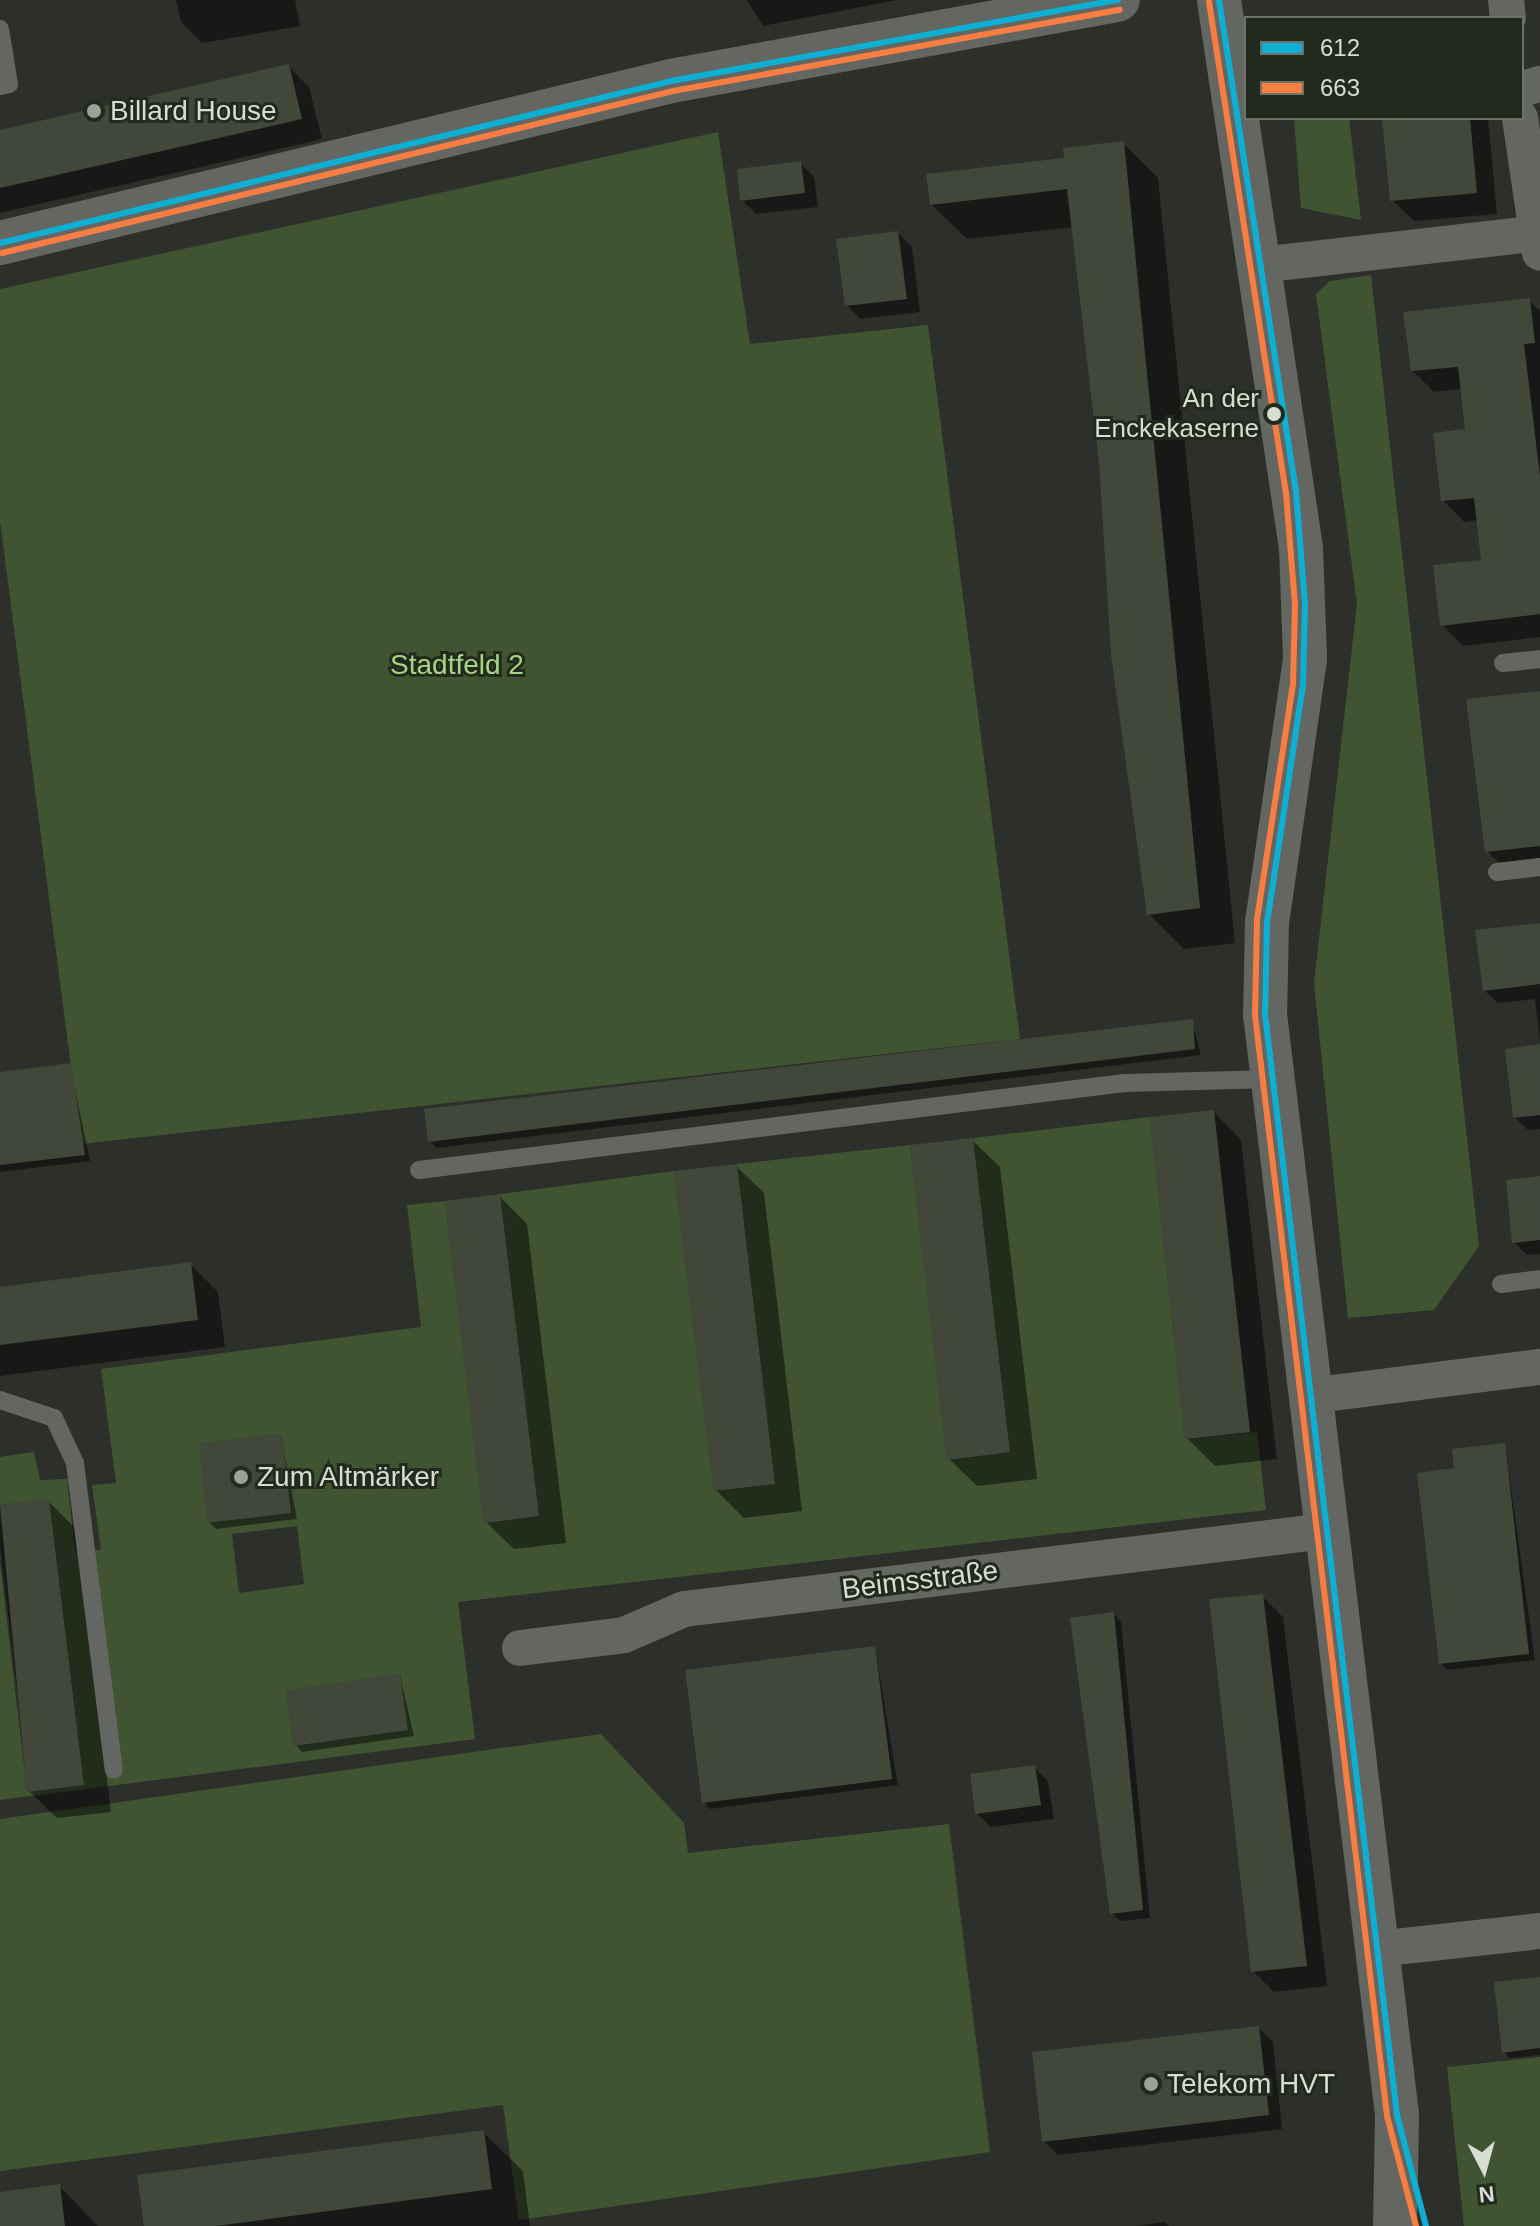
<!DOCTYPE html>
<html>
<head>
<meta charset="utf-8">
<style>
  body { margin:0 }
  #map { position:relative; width:1540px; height:2226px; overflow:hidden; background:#2d302a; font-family:Arial,sans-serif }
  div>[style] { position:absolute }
  .green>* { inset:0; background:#405432 }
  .shadow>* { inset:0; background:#0007 }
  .building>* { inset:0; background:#41483a }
  .service>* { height:18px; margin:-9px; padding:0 9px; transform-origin:9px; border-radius:9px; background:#646662 }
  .minor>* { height:36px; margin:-18px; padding:0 18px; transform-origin:18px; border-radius:18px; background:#646662 }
  .tertiary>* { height:44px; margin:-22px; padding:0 22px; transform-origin:22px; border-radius:22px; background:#646662 }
  .bus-1>* { height:6px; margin:-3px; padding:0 3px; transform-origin:3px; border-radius:3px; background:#0dafd3 }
  .bus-2>* { height:6px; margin:-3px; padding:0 3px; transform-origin:3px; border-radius:3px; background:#f77d43 }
  .dots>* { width:22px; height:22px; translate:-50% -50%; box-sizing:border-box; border:4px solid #222a1d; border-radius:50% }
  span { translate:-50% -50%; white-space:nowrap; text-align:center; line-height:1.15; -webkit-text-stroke:6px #222a1d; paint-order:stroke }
  .bus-label { font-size:26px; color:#d8ddd4 }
  .right { translate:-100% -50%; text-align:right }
  .poi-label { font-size:28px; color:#d8ddd4 }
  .left { translate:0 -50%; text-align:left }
  .park-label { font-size:28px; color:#a6d685 }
  .street-label { font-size:28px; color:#d8ddd4 }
  .legend { position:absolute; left:1244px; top:16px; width:280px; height:104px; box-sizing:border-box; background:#222a1d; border:2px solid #6b7266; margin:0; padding:10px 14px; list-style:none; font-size:24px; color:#d8ddd4 }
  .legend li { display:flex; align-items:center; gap:16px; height:40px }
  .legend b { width:40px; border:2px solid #6b7266 }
  .north { position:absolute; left:1444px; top:2130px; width:80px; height:80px; -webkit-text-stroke:6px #222a1d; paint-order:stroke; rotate:174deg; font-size:22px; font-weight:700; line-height:32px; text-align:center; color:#d8ddd4 }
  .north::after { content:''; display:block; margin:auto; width:28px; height:36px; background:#d8ddd4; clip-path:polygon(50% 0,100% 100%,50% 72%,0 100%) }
</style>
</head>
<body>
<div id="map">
  <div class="green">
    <div style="clip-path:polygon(1294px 118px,1349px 118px,1361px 220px,1301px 208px)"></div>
    <div style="clip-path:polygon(718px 132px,750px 344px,928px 325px,1020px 1039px,81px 1144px,0 521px,0 289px)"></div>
    <div style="clip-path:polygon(1371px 275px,1479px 1246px,1434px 1310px,1348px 1318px,1314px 983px,1357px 604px,1316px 294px,1330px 281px)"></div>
    <div style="clip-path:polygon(evenodd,1150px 1117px,1185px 1439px,1257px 1432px,1266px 1510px,458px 1602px,475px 1739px,0 1800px,0 1562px,27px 1791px,84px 1784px,49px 1500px,0 1505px,0 1457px,34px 1452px,40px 1480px,67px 1479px,75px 1550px,101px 1550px,92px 1485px,116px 1483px,101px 1369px,421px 1327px,407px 1205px,445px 1201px,484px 1522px,539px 1516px,500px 1194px,674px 1171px,714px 1491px,775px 1484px,737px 1164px,910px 1145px,947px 1459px,1010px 1452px,973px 1138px,1150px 1117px,282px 1434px,291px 1513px,208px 1523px,199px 1444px,282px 1434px,1150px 1117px,297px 1526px,304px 1584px,239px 1593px,232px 1534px,297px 1526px,1150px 1117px,400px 1674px,408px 1730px,294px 1746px,286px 1691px,400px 1674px)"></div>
    <div style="clip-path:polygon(601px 1734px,684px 1823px,688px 1853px,949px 1824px,990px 2152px,519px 2220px,503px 2105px,0 2171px,0 1819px)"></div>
    <div style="clip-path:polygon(1540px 2057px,1540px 2226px,1464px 2226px,1447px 2067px)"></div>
  </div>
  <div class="shadow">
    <div style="clip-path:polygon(176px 0,295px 0,300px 26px,202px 43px,181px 22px)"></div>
    <div style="clip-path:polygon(747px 0,897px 0,763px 26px)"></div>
    <div style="clip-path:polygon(288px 66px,309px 87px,322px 139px,0 213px,0 132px)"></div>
    <div style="clip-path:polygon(1384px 118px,1488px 118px,1497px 214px,1414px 221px,1392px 200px)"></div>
    <div style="clip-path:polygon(1123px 143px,1158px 178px,1235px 943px,1184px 949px,1149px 914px,1074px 227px,967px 239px,931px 204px)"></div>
    <div style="clip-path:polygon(800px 163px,814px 177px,818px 207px,756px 214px,742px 200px)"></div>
    <div style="clip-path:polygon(898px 233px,912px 247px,920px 312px,860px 319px,847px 305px)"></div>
    <div style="clip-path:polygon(1529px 300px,1540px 311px,1540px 637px,1463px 646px,1442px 625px,1484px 562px,1479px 520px,1464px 522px,1443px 500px,1467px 431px,1462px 389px,1434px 392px,1413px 371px)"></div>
    <div style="clip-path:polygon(1540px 693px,1540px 861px,1501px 865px,1487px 851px)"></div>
    <div style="clip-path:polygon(1540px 925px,1540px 1041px,1535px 999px,1498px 1003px,1484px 990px)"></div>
    <div style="clip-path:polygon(1192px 1021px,1201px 1055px,437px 1148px,430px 1142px)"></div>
    <div style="clip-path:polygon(1540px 1046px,1540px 1129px,1528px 1130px,1514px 1117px)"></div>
    <div style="clip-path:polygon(70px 1065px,90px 1161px,0 1172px,0 1074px)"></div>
    <div style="clip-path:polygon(1214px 1112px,1241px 1140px,1277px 1459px,1215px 1466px,1187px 1438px)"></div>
    <div style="clip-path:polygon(972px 1140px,1000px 1167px,1037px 1479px,977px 1486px,949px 1459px)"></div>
    <div style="clip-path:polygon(736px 1166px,764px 1193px,802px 1511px,744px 1518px,716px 1490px)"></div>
    <div style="clip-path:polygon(1540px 1178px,1540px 1254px,1527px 1255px,1514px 1242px)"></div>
    <div style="clip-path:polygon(499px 1196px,527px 1224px,566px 1543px,514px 1549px,486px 1522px)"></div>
    <div style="clip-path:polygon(190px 1264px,218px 1292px,225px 1347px,0 1376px,0 1289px)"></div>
    <div style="clip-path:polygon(281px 1436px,297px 1519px,216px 1529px,209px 1522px)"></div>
    <div style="clip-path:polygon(1505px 1445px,1535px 1660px,1447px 1670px,1441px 1663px,1457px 1470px)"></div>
    <div style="clip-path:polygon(49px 1502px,76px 1529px,111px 1812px,57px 1818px,29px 1791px,0 1547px,0 1507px)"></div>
    <div style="clip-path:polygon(1262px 1596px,1283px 1617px,1327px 1986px,1274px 1992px,1253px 1971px)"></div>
    <div style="clip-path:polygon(1114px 1614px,1121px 1622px,1150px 1918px,1120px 1921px,1112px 1913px)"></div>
    <div style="clip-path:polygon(875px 1648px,898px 1785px,710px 1809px,704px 1802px)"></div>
    <div style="clip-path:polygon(400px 1676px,414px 1736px,302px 1752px,296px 1745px)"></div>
    <div style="clip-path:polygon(1034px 1767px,1048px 1781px,1054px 1819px,991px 1827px,977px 1814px)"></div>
    <div style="clip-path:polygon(1540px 1979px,1540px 2055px,1510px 2058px,1504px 2052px)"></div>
    <div style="clip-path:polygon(1259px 2028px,1273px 2042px,1282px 2129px,1058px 2155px,1044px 2141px)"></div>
    <div style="clip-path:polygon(483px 2132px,523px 2171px,530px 2226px,146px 2226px)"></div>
    <div style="clip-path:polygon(59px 2186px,98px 2226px,0 2226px,0 2194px)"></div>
    <div style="clip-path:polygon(1165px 2222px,1169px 2226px,1136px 2226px)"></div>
  </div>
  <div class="building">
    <div style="clip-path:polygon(289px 64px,302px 119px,0 188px,0 130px)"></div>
    <div style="clip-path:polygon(1382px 118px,1470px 118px,1477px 193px,1390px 201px)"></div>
    <div style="clip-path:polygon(1124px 141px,1200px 908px,1147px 915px,1111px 655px,1099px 463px,1067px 189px,930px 205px,926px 174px,1064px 158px,1063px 148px)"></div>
    <div style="clip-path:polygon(801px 161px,805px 193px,740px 201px,737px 169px)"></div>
    <div style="clip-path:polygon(898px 231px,907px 299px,845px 306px,836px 239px)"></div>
    <div style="clip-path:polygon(1530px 298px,1535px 343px,1524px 344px,1540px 476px,1540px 614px,1440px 626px,1433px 565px,1481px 560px,1474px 498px,1441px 501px,1433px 433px,1465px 429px,1458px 367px,1411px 371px,1403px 312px)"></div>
    <div style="clip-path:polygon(1540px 691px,1540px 846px,1485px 852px,1466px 699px)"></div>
    <div style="clip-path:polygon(1540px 923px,1540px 984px,1483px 991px,1475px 930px)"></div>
    <div style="clip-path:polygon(1193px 1019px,1195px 1049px,428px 1142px,424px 1109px)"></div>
    <div style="clip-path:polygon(1540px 1044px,1540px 1115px,1513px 1118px,1505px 1049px)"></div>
    <div style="clip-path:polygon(71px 1063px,85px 1155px,0 1165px,0 1072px)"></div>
    <div style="clip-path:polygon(1214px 1110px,1250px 1432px,1185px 1439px,1150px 1117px)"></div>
    <div style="clip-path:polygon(973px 1138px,1010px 1452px,947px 1460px,910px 1145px)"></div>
    <div style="clip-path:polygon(737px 1164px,775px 1484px,714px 1491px,674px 1171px)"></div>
    <div style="clip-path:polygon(1540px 1176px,1540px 1240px,1512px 1243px,1506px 1180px)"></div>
    <div style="clip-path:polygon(500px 1194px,539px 1516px,484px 1523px,445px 1201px)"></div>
    <div style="clip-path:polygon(191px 1262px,198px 1320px,0 1345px,0 1287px)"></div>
    <div style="clip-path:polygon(282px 1434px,291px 1513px,207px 1523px,199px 1444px)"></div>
    <div style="clip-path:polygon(1505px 1443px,1529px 1654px,1439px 1664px,1417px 1473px,1454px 1468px,1452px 1449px)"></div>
    <div style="clip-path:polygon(49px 1499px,84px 1785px,27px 1792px,0 1505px)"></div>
    <div style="clip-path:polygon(1263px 1594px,1307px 1966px,1251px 1972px,1209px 1599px)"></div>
    <div style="clip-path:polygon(1114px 1612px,1143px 1910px,1110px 1914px,1070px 1618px)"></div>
    <div style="clip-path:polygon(875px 1646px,892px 1779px,702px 1803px,685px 1670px)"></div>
    <div style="clip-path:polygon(400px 1674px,408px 1730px,294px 1746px,286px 1691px)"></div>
    <div style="clip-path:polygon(1035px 1765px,1041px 1805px,975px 1814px,970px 1774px)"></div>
    <div style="clip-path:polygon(1540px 1977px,1540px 2048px,1502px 2053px,1494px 1982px)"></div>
    <div style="clip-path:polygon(1259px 2026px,1269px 2115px,1042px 2142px,1032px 2052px)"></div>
    <div style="clip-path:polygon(484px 2130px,492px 2189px,216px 2226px,144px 2226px,137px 2175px)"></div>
    <div style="clip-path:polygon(60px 2184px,65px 2226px,0 2226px,0 2192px)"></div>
  </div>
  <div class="service">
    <div style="left:0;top:29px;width:56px;rotate:80.7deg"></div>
    <div style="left:9px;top:84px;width:9px;rotate:167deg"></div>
    <div style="left:1503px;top:663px;width:37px;rotate:-6deg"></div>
    <div style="left:1497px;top:872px;width:43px;rotate:-6.6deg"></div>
    <div style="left:419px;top:1170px;width:711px;rotate:-7.03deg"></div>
    <div style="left:1125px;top:1083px;width:146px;rotate:-1.6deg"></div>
    <div style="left:1501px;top:1284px;width:39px;rotate:-7deg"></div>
    <div style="left:0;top:1400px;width:57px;rotate:18.4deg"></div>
    <div style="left:54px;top:1418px;width:50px;rotate:65deg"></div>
    <div style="left:75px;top:1463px;width:309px;rotate:82.8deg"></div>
  </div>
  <div class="minor">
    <div style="left:1506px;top:0;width:18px;rotate:84deg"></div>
    <div style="left:1522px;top:89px;width:19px;rotate:-16deg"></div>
    <div style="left:1520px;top:118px;width:136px;rotate:81.6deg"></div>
    <div style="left:1260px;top:265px;width:276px;rotate:-6.5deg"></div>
    <div style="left:1309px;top:1396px;width:233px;rotate:-7.2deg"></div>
    <div style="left:520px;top:1648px;width:105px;rotate:-7.1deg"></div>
    <div style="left:624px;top:1635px;width:65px;rotate:-23.4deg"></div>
    <div style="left:684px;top:1609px;width:647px;rotate:-6.93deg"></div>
    <div style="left:1377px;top:1949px;width:164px;rotate:-6.3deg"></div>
  </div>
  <div class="tertiary">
    <div style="left:1219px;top:0;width:554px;rotate:81.49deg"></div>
    <div style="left:1301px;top:548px;width:111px;rotate:87.9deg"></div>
    <div style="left:1305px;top:659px;width:266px;rotate:98.2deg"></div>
    <div style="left:1267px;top:922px;width:92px;rotate:91.2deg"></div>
    <div style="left:1265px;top:1014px;width:1109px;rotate:83.16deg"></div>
    <div style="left:1397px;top:2115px;width:111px;rotate:91deg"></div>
    <div style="left:0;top:243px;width:690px;rotate:-13.57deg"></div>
    <div style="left:671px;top:81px;width:454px;rotate:-10.3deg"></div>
  </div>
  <div class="bus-1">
    <div style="left:1219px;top:0;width:498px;rotate:81.1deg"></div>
    <div style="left:1296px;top:492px;width:112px;rotate:85.4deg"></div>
    <div style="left:1305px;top:604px;width:81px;rotate:91.4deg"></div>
    <div style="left:1303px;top:685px;width:240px;rotate:98.6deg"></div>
    <div style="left:1267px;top:922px;width:92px;rotate:91.2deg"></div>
    <div style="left:1265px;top:1014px;width:1109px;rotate:83.16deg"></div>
    <div style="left:1397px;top:2115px;width:115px;rotate:75.4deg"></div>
    <div style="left:0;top:243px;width:690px;rotate:-13.57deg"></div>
    <div style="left:671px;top:81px;width:454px;rotate:-10.3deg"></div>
  </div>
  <div class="bus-2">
    <div style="left:1209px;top:2px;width:497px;rotate:81.1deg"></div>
    <div style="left:1286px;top:493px;width:111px;rotate:85.4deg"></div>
    <div style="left:1295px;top:604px;width:80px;rotate:91.4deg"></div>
    <div style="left:1293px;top:684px;width:239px;rotate:98.7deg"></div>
    <div style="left:1257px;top:920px;width:95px;rotate:91.2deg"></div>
    <div style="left:1255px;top:1015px;width:1109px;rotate:83.16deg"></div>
    <div style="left:1387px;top:2116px;width:114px;rotate:75.2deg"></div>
    <div style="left:2px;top:253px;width:690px;rotate:-13.57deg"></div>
    <div style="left:673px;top:91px;width:454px;rotate:-10.3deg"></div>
  </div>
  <div class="dots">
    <div style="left:94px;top:111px;background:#9ca098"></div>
    <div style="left:1274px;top:414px;background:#d8ddd4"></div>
    <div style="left:241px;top:1477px;background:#9ca098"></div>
    <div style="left:1151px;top:2084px;background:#9ca098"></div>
  </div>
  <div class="bus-label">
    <span class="right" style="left:1259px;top:414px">An der<br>Enckekaserne</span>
  </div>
  <div class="poi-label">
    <span class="left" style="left:110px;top:111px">Billard House</span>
    <span class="left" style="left:257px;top:1477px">Zum Altmärker</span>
    <span class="left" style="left:1167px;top:2084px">Telekom HVT</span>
  </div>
  <div class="park-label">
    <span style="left:457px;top:665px">Stadtfeld 2</span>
  </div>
  <div class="street-label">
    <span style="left:920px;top:1580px;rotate:-7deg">Beimsstraße</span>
  </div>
  <ul class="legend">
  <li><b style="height:10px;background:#0dafd3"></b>612</li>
  <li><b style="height:10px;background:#f77d43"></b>663</li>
  </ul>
  <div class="north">N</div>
</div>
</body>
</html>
